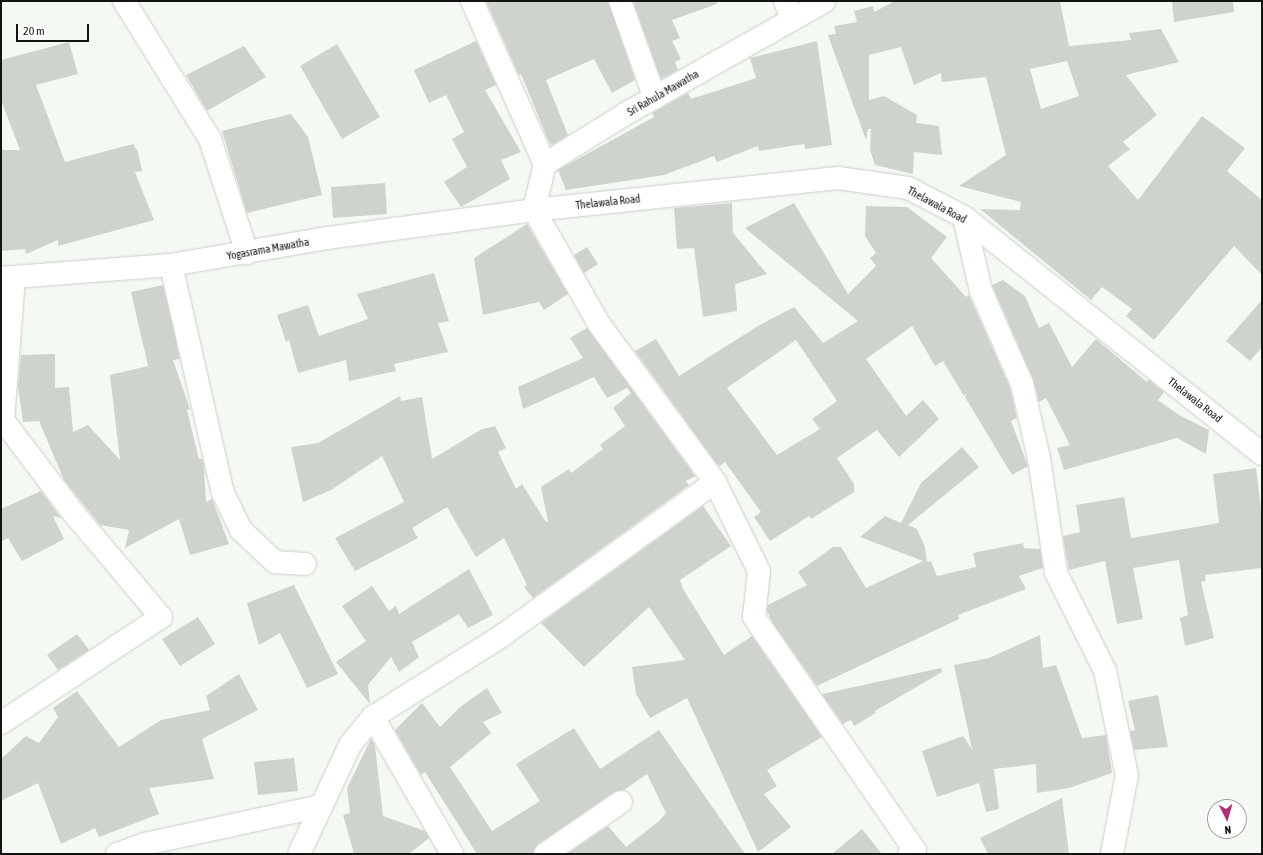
<!DOCTYPE html>
<html>
<head>
<meta charset="utf-8">
<style>
  body { margin:0 }
  #map { position:relative; width:1263px; height:855px; overflow:hidden; background:#f5f9f4; font-family:"Asap Condensed",sans-serif }
  div>[style] { position:absolute }
  .building>* { inset:0; background:#cfd3ce }
  .roads { filter:drop-shadow(0 0 1px #c9cec9) drop-shadow(0 0 1px #c9cec9) }
  .minor>* { height:22px; margin:-11px; padding:0 11px; transform-origin:11px; border-radius:11px; background:#fff }
  span { translate:-50% -50%; white-space:nowrap; text-align:center; line-height:1.15; -webkit-text-stroke:3.5px #fff; paint-order:stroke }
  .street-label { font-size:11px; color:#131513 }
  .frame { position:absolute; inset:0; border:2px solid #131513; pointer-events:none }
  .north { position:absolute; left:1207px; top:799px; width:40px; height:40px; box-sizing:border-box; background:#fff; border:1px solid #a1a1a1; border-radius:50%; rotate:175deg; font-size:11px; font-weight:700; line-height:16px; text-align:center; color:#131513 }
  .north::after { content:''; display:block; margin:auto; width:14px; height:18px; background:#b22d73; clip-path:polygon(50% 0,100% 100%,50% 72%,0 100%) }
  .scale { position:absolute; left:16px; top:24px; width:73px; height:18px; box-sizing:border-box; border:2px solid #131513; border-top:0; padding-left:5px; font-size:12px; line-height:14px; white-space:nowrap; color:#131513; -webkit-text-stroke:3px #fff; paint-order:stroke }
</style>
</head>
<body>
<div id="map">
  <div class="building">
    <div style="clip-path:polygon(486px 1px,608px 1px,635px 80px,612px 93px,594px 59px,546px 80px,568px 135px,552px 145px,549px 142px,521px 74px,519px 75px)"></div>
    <div style="clip-path:polygon(633px 1px,717px 1px,717px 4px,672px 20px,680px 38px,672px 41px,681px 59px,675px 62px,678px 70px,661px 79px)"></div>
    <div style="clip-path:polygon(evenodd,895px 1px,1060px 1px,1069px 46px,1131px 40px,1129px 33px,1161px 29px,1179px 62px,1126px 75px,1157px 115px,1123px 142px,1130px 149px,1108px 166px,1138px 200px,1202px 116px,1245px 148px,1227px 171px,1262px 200px,1262px 275px,1234px 246px,1154px 340px,1126px 316px,1132px 309px,1102px 287px,1091px 300px,980px 209px,1020px 210px,1021px 202px,959px 186px,1006px 155px,986px 77px,942px 82px,941px 73px,914px 85px,901px 47px,869px 55px,869px 100px,884px 96px,917px 115px,916px 123px,939px 126px,942px 155px,914px 152px,913px 174px,875px 165px,870px 150px,871px 129px,868px 129px,866px 140px,828px 35px,836px 34px,834px 26px,857px 22px,854px 11px,873px 6px,874px 12px,895px 1px,1067px 61px,1079px 96px,1041px 109px,1030px 69px,1067px 61px)"></div>
    <div style="clip-path:polygon(1172px 1px,1233px 1px,1234px 12px,1174px 22px)"></div>
    <div style="clip-path:polygon(476px 41px,496px 85px,485px 90px,521px 152px,501px 160px,510px 179px,461px 207px,444px 182px,467px 167px,452px 139px,464px 132px,446px 95px,429px 103px,414px 70px)"></div>
    <div style="clip-path:polygon(817px 41px,832px 145px,805px 149px,804px 144px,759px 151px,758px 146px,717px 162px,714px 156px,664px 175px,566px 190px,558px 170px,654px 117px,652px 113px,688px 93px,691px 99px,756px 78px,750px 58px)"></div>
    <div style="clip-path:polygon(69px 42px,78px 74px,36px 85px,65px 162px,133px 144px,138px 152px,142px 171px,135px 172px,154px 220px,58px 246px,58px 240px,26px 254px,25px 249px,1px 251px,1px 150px,20px 150px,1px 100px,1px 60px)"></div>
    <div style="clip-path:polygon(337px 44px,380px 117px,342px 139px,300px 66px)"></div>
    <div style="clip-path:polygon(244px 46px,266px 77px,207px 111px,186px 75px)"></div>
    <div style="clip-path:polygon(291px 114px,308px 137px,322px 195px,247px 213px,222px 131px)"></div>
    <div style="clip-path:polygon(385px 183px,387px 214px,333px 218px,331px 187px)"></div>
    <div style="clip-path:polygon(732px 203px,733px 233px,767px 274px,735px 284px,737px 311px,703px 317px,694px 248px,677px 249px,674px 208px)"></div>
    <div style="clip-path:polygon(evenodd,794px 203px,848px 294px,876px 266px,870px 258px,876px 253px,865px 236px,866px 206px,907px 207px,947px 237px,931px 258px,966px 297px,969px 295px,1010px 388px,1017px 418px,1011px 421px,1028px 466px,1012px 475px,965px 397px,967px 393px,964px 396px,943px 361px,935px 366px,912px 326px,866px 359px,906px 416px,923px 400px,939px 419px,899px 457px,877px 430px,837px 458px,854px 484px,854px 492px,811px 519px,809px 516px,770px 541px,754px 517px,761px 512px,725px 462px,720px 466px,717px 464px,635px 351px,656px 339px,679px 376px,758px 326px,794px 307px,823px 343px,858px 321px,745px 228px,794px 203px,796px 340px,837px 401px,812px 419px,820px 429px,777px 455px,727px 388px,796px 340px)"></div>
    <div style="clip-path:polygon(527px 224px,568px 294px,544px 310px,539px 302px,483px 315px,474px 258px)"></div>
    <div style="clip-path:polygon(587px 247px,598px 264px,584px 273px,574px 255px)"></div>
    <div style="clip-path:polygon(434px 273px,449px 321px,438px 323px,448px 352px,394px 364px,396px 371px,349px 381px,346px 360px,298px 373px,289px 340px,286px 342px,277px 315px,308px 305px,319px 336px,368px 319px,357px 294px)"></div>
    <div style="clip-path:polygon(1003px 280px,1025px 296px,1039px 328px,1049px 323px,1072px 367px,1096px 339px,1147px 382px,1149px 380px,1164px 392px,1158px 400px,1179px 415px,1209px 430px,1206px 454px,1177px 438px,1064px 470px,1057px 448px,1070px 445px,1046px 398px,1039px 402px,1033px 379px,993px 287px,992px 285px)"></div>
    <div style="clip-path:polygon(163px 285px,180px 359px,173px 360px,190px 409px,187px 410px,199px 459px,202px 459px,204px 467px,206px 502px,212px 499px,229px 544px,190px 555px,179px 519px,125px 548px,129px 530px,100px 525px,64px 480px,39px 421px,23px 422px,18px 387px,21px 355px,55px 354px,55px 388px,69px 387px,73px 432px,88px 425px,120px 460px,110px 375px,148px 366px,131px 292px)"></div>
    <div style="clip-path:polygon(1262px 300px,1262px 347px,1250px 361px,1226px 341px)"></div>
    <div style="clip-path:polygon(587px 328px,695px 476px,686px 481px,689px 485px,533px 598px,524px 587px,527px 585px,504px 538px,476px 557px,447px 507px,412px 528px,418px 538px,355px 571px,335px 538px,404px 502px,382px 456px,331px 490px,303px 502px,291px 447px,318px 443px,400px 396px,401px 401px,422px 397px,432px 459px,482px 429px,495px 426px,506px 448px,498px 452px,516px 489px,522px 484px,546px 522px,548px 521px,541px 487px,569px 469px,571px 473px,603px 449px,600px 445px,625px 426px,613px 408px,631px 393px,627px 388px,607px 398px,594px 377px,523px 409px,518px 387px,583px 358px,570px 338px)"></div>
    <div style="clip-path:polygon(962px 447px,979px 467px,908px 525px,917px 529px,925px 547px,927px 562px,931px 561px,937px 576px,976px 567px,973px 553px,1023px 543px,1024px 548px,1040px 549px,1043px 568px,1019px 576px,1026px 589px,958px 615px,959px 619px,817px 686px,773px 623px,767px 611px,768px 605px,807px 585px,798px 572px,833px 547px,841px 547px,866px 588px,923px 561px,860px 537px,885px 516px,901px 523px,921px 483px)"></div>
    <div style="clip-path:polygon(1256px 468px,1262px 517px,1262px 568px,1205px 575px,1206px 581px,1201px 582px,1214px 638px,1185px 646px,1180px 618px,1188px 615px,1179px 560px,1133px 568px,1143px 619px,1117px 624px,1105px 561px,1069px 570px,1063px 536px,1080px 532px,1076px 505px,1124px 497px,1131px 538px,1219px 523px,1213px 474px)"></div>
    <div style="clip-path:polygon(41px 491px,61px 518px,53px 516px,64px 539px,22px 561px,8px 538px,1px 542px,1px 509px)"></div>
    <div style="clip-path:polygon(703px 506px,731px 546px,680px 580px,683px 589px,724px 655px,752px 636px,822px 737px,767px 770px,777px 786px,764px 794px,791px 827px,758px 852px,687px 698px,650px 718px,636px 694px,632px 667px,685px 660px,649px 607px,584px 667px,541px 623px)"></div>
    <div style="clip-path:polygon(469px 569px,493px 615px,468px 628px,459px 614px,412px 642px,419px 657px,399px 672px,391px 657px,368px 685px,370px 704px,336px 662px,366px 641px,342px 606px,372px 586px,389px 611px,396px 606px,399px 614px)"></div>
    <div style="clip-path:polygon(294px 585px,338px 674px,307px 688px,280px 633px,259px 645px,247px 603px)"></div>
    <div style="clip-path:polygon(198px 617px,215px 644px,180px 666px,162px 639px)"></div>
    <div style="clip-path:polygon(77px 634px,89px 650px,58px 670px,47px 655px)"></div>
    <div style="clip-path:polygon(1040px 635px,1043px 668px,1056px 665px,1082px 738px,1106px 735px,1112px 773px,1069px 788px,1037px 793px,1036px 764px,994px 769px,999px 809px,986px 812px,979px 783px,937px 797px,922px 751px,963px 736px,972px 749px,954px 665px,989px 658px)"></div>
    <div style="clip-path:polygon(941px 668px,942px 672px,875px 711px,876px 713px,854px 726px,851px 720px,843px 724px,822px 694px)"></div>
    <div style="clip-path:polygon(239px 674px,258px 710px,202px 739px,214px 779px,149px 788px,159px 814px,99px 837px,95px 828px,61px 844px,38px 783px,1px 801px,1px 759px,26px 736px,39px 743px,58px 717px,53px 708px,77px 691px,119px 747px,161px 720px,210px 710px,206px 696px)"></div>
    <div style="clip-path:polygon(487px 688px,502px 713px,483px 722px,491px 733px,450px 767px,492px 831px,540px 801px,516px 764px,574px 728px,600px 769px,659px 730px,745px 854px,567px 854px,608px 826px,626px 847px,659px 821px,666px 813px,647px 774px,624px 790px,614px 792px,538px 844px,533px 854px,477px 854px,425px 772px,421px 775px,395px 730px,422px 703px,440px 727px,460px 707px)"></div>
    <div style="clip-path:polygon(1158px 695px,1168px 747px,1134px 750px,1130px 731px,1135px 730px,1128px 701px)"></div>
    <div style="clip-path:polygon(371px 739px,375px 746px,383px 816px,425px 831px,429px 838px,409px 854px,354px 854px,343px 815px,350px 813px,347px 788px)"></div>
    <div style="clip-path:polygon(294px 758px,298px 791px,258px 795px,254px 762px)"></div>
    <div style="clip-path:polygon(1062px 798px,1069px 854px,988px 854px,980px 838px)"></div>
    <div style="clip-path:polygon(862px 829px,882px 854px,832px 854px)"></div>
  </div>
  <div class="roads">
    <div class="minor">
      <div style="left:124px;top:1px;width:163px;rotate:58.1deg"></div>
      <div style="left:210px;top:139px;width:120px;rotate:72deg"></div>
      <div style="left:472px;top:1px;width:179px;rotate:65.9deg"></div>
      <div style="left:620px;top:1px;width:103px;rotate:70.2deg"></div>
      <div style="left:785px;top:1px;width:19px;rotate:69deg"></div>
      <div style="left:534px;top:210px;width:131px;rotate:60.3deg"></div>
      <div style="left:599px;top:324px;width:196px;rotate:53.7deg"></div>
      <div style="left:715px;top:482px;width:99px;rotate:63.7deg"></div>
      <div style="left:759px;top:571px;width:46px;rotate:96.2deg"></div>
      <div style="left:754px;top:617px;width:283px;rotate:55.4deg"></div>
      <div style="left:915px;top:850px;width:7px;rotate:146deg"></div>
      <div style="left:534px;top:210px;width:47px;rotate:-76.6deg"></div>
      <div style="left:545px;top:164px;width:97px;rotate:-31.9deg"></div>
      <div style="left:627px;top:113px;width:227px;rotate:-29.5deg"></div>
      <div style="left:964px;top:217px;width:76px;rotate:77.1deg"></div>
      <div style="left:981px;top:291px;width:102px;rotate:66.2deg"></div>
      <div style="left:1022px;top:384px;width:76px;rotate:77.1deg"></div>
      <div style="left:1039px;top:458px;width:116px;rotate:81.6deg"></div>
      <div style="left:1056px;top:573px;width:110px;rotate:63.4deg"></div>
      <div style="left:1105px;top:671px;width:106px;rotate:78.1deg"></div>
      <div style="left:1127px;top:775px;width:80px;rotate:100.8deg"></div>
      <div style="left:171px;top:265px;width:234px;rotate:77.2deg"></div>
      <div style="left:223px;top:493px;width:41px;rotate:64.1deg"></div>
      <div style="left:241px;top:530px;width:47px;rotate:43.3deg"></div>
      <div style="left:275px;top:562px;width:30px;rotate:4deg"></div>
      <div style="left:1px;top:278px;width:170px;rotate:-4.4deg"></div>
      <div style="left:171px;top:265px;width:159px;rotate:-9.8deg"></div>
      <div style="left:328px;top:238px;width:208px;rotate:-7.7deg"></div>
      <div style="left:534px;top:210px;width:306px;rotate:-6deg"></div>
      <div style="left:838px;top:178px;width:71px;rotate:8.1deg"></div>
      <div style="left:908px;top:188px;width:63px;rotate:27.4deg"></div>
      <div style="left:964px;top:217px;width:381px;rotate:38.5deg"></div>
      <div style="left:373px;top:717px;width:158px;rotate:60deg"></div>
      <div style="left:1px;top:723px;width:192px;rotate:-33.5deg"></div>
      <div style="left:161px;top:617px;width:133px;rotate:-130.1deg"></div>
      <div style="left:75px;top:515px;width:119px;rotate:-127.2deg"></div>
      <div style="left:3px;top:420px;width:143px;rotate:-85.6deg"></div>
      <div style="left:117px;top:854px;width:30px;rotate:-20deg"></div>
      <div style="left:145px;top:844px;width:180px;rotate:-12.2deg"></div>
      <div style="left:299px;top:854px;width:120px;rotate:-64.9deg"></div>
      <div style="left:350px;top:745px;width:36px;rotate:-51deg"></div>
      <div style="left:373px;top:717px;width:154px;rotate:-32.2deg"></div>
      <div style="left:503px;top:635px;width:261px;rotate:-35.8deg"></div>
      <div style="left:545px;top:854px;width:92px;rotate:-34.4deg"></div>
    </div>
  </div>
  <div class="street-label">
    <span style="left:663px;top:93px;rotate:-30deg">Sri Rahula Mawatha</span>
    <span style="left:608px;top:202px;rotate:-6deg">Thelawala Road</span>
    <span style="left:937px;top:205px;rotate:28deg">Thelawala Road</span>
    <span style="left:268px;top:249px;rotate:-10deg">Yogasrama Mawatha</span>
    <span style="left:1195px;top:400px;rotate:38deg">Thelawala Road</span>
  </div>
  <div class="frame"></div>
  <div class="north">N</div>
  <div class="scale">20 m</div>
</div>
</body>
</html>
